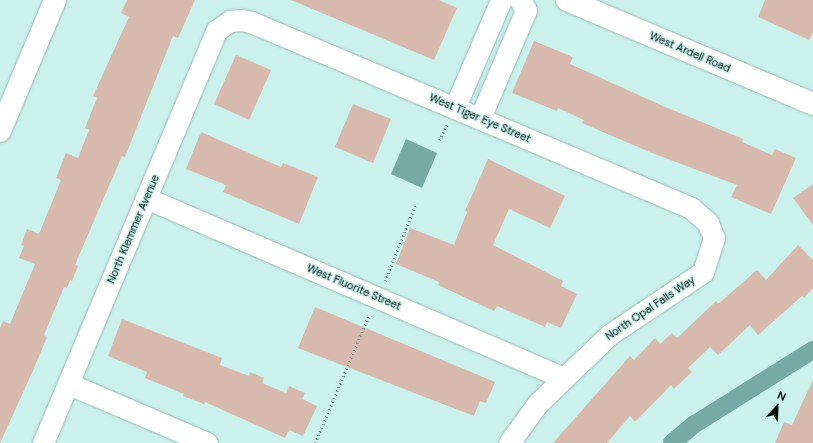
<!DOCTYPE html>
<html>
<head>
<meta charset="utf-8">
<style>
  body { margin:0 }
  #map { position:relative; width:813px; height:443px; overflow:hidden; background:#cbf1ec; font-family:"DM Sans",sans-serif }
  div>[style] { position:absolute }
  .water>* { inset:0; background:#77aaa4 }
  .canal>* { height:18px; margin:-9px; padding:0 9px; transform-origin:9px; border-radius:9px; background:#77aaa4 }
  .building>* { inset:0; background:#d8b9ad }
  .path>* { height:2.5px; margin-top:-1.25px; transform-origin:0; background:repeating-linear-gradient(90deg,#7f9b97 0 1px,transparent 0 4px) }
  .roads { filter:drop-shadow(0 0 1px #95bab5) drop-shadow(0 0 1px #95bab5) }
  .street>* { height:21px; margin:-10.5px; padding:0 10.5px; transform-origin:10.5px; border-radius:10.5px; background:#fff }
  .secondary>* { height:22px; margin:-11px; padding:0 11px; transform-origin:11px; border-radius:11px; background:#fff }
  span { translate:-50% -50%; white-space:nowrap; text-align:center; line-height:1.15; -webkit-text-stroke:3px #cbf1ec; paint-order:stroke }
  .street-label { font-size:11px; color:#030f0d }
  .north { position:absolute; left:757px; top:387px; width:40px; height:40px; -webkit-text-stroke:3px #cbf1ec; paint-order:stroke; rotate:23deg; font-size:11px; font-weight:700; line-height:16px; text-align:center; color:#030f0d }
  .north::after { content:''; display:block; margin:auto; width:14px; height:18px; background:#030f0d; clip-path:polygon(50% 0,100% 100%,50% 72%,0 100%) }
</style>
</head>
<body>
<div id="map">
  <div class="water">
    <div style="clip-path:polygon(406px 139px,437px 153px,422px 188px,391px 174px)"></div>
  </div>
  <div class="canal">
    <div style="left:672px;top:443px;width:30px;rotate:-40deg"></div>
    <div style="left:695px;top:424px;width:139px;rotate:-32.1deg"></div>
  </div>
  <div class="building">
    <div style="clip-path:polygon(127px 0,195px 0,178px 38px,173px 36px,125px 157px,122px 156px,105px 195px,75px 265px,78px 266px,72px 281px,70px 280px,67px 288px,64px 287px,44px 335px,47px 337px,32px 373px,0 443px,0 328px,3px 321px,10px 324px,35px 264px,19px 258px,24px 246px,21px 245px,27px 229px,39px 234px,61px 180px,56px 178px,66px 153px,78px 158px,89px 130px,85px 128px,97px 98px,93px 96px,129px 17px,121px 13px)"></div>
    <div style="clip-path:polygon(291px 0,439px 0,457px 8px,434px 60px)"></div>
    <div style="clip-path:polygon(765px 0,813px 0,813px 32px,809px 40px,758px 17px)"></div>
    <div style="clip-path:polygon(534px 41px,573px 57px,570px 64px,663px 106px,743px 139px,742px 142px,772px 155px,775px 149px,796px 158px,771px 214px,731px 197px,737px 185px,652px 153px,582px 123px,584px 120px,558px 108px,557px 111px,512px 93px)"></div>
    <div style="clip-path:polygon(236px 55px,271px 70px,249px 120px,214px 104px)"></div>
    <div style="clip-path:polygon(353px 104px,391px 119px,373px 163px,335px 147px)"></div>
    <div style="clip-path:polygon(201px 132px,281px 167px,283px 163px,318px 177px,299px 224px,223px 192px,226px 185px,186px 169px)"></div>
    <div style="clip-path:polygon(488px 159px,565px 196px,550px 228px,509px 209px,493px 245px,563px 281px,561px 286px,577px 294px,561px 328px,547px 322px,545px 327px,497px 306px,494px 311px,438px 285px,439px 282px,396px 264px,410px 228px,454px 245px,467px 212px,465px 211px)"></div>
    <div style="clip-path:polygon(813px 184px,813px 225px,793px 198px)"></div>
    <div style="clip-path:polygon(798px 245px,813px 260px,813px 288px,804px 298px,802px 296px,758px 335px,750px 325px,718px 355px,710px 347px,688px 368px,692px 372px,674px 389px,671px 385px,635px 422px,630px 416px,607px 443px,553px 443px,630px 356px,634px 360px,655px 338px,660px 344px,672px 333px,677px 338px,716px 301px,718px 304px,757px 270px,766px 280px)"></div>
    <div style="clip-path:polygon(315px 307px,495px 382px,486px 403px,480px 401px,474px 416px,298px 348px)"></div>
    <div style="clip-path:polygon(122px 319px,222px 358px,220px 365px,249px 376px,250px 372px,264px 378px,262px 383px,286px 393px,289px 386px,305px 393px,302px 399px,317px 406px,303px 436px,289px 430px,285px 438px,205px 402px,204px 404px,183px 396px,184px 394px,145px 378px,147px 372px,108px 356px)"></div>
    <div style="clip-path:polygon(813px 380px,813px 443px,775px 443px,784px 422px,792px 425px)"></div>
  </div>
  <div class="path">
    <div style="left:439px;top:140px;width:17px;rotate:-62deg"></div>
    <div style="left:385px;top:281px;width:84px;rotate:-68.3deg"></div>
    <div style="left:315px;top:443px;width:139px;rotate:-67.1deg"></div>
  </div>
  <div class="roads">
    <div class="street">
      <div style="left:455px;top:107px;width:116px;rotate:-66.7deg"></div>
      <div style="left:480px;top:118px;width:117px;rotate:-66.9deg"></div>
      <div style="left:526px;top:10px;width:12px;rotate:-121deg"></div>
      <div style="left:146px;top:198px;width:453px;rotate:23.3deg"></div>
      <div style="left:69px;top:384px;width:150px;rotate:23.1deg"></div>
      <div style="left:43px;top:443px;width:448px;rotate:-67.2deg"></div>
      <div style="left:217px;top:30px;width:16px;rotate:-35deg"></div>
      <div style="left:230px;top:21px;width:11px;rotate:-5deg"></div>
      <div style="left:241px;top:20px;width:10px;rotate:11deg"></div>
      <div style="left:251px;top:22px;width:478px;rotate:22.9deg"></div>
      <div style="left:691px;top:208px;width:23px;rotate:41deg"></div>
      <div style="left:708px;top:223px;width:16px;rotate:68deg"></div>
      <div style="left:714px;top:238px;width:36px;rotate:108deg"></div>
      <div style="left:703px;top:272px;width:113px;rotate:146.2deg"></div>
      <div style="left:609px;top:335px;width:98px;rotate:136.2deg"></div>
      <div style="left:538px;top:403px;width:49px;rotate:125.9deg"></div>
    </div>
    <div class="secondary">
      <div style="left:567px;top:0;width:267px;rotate:22.9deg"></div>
      <div style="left:0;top:131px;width:142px;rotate:-67.2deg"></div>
    </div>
  </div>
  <div class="street-label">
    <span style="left:690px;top:52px;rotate:23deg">West Ardell Road</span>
    <span style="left:480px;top:118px;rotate:23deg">West Tiger Eye Street</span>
    <span style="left:133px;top:229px;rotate:-67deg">North Klemmer Avenue</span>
    <span style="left:354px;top:287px;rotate:23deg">West Fluorite Street</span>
    <span style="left:650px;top:308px;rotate:-34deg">North Opal Falls Way</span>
  </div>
  <div class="north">N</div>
</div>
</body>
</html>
